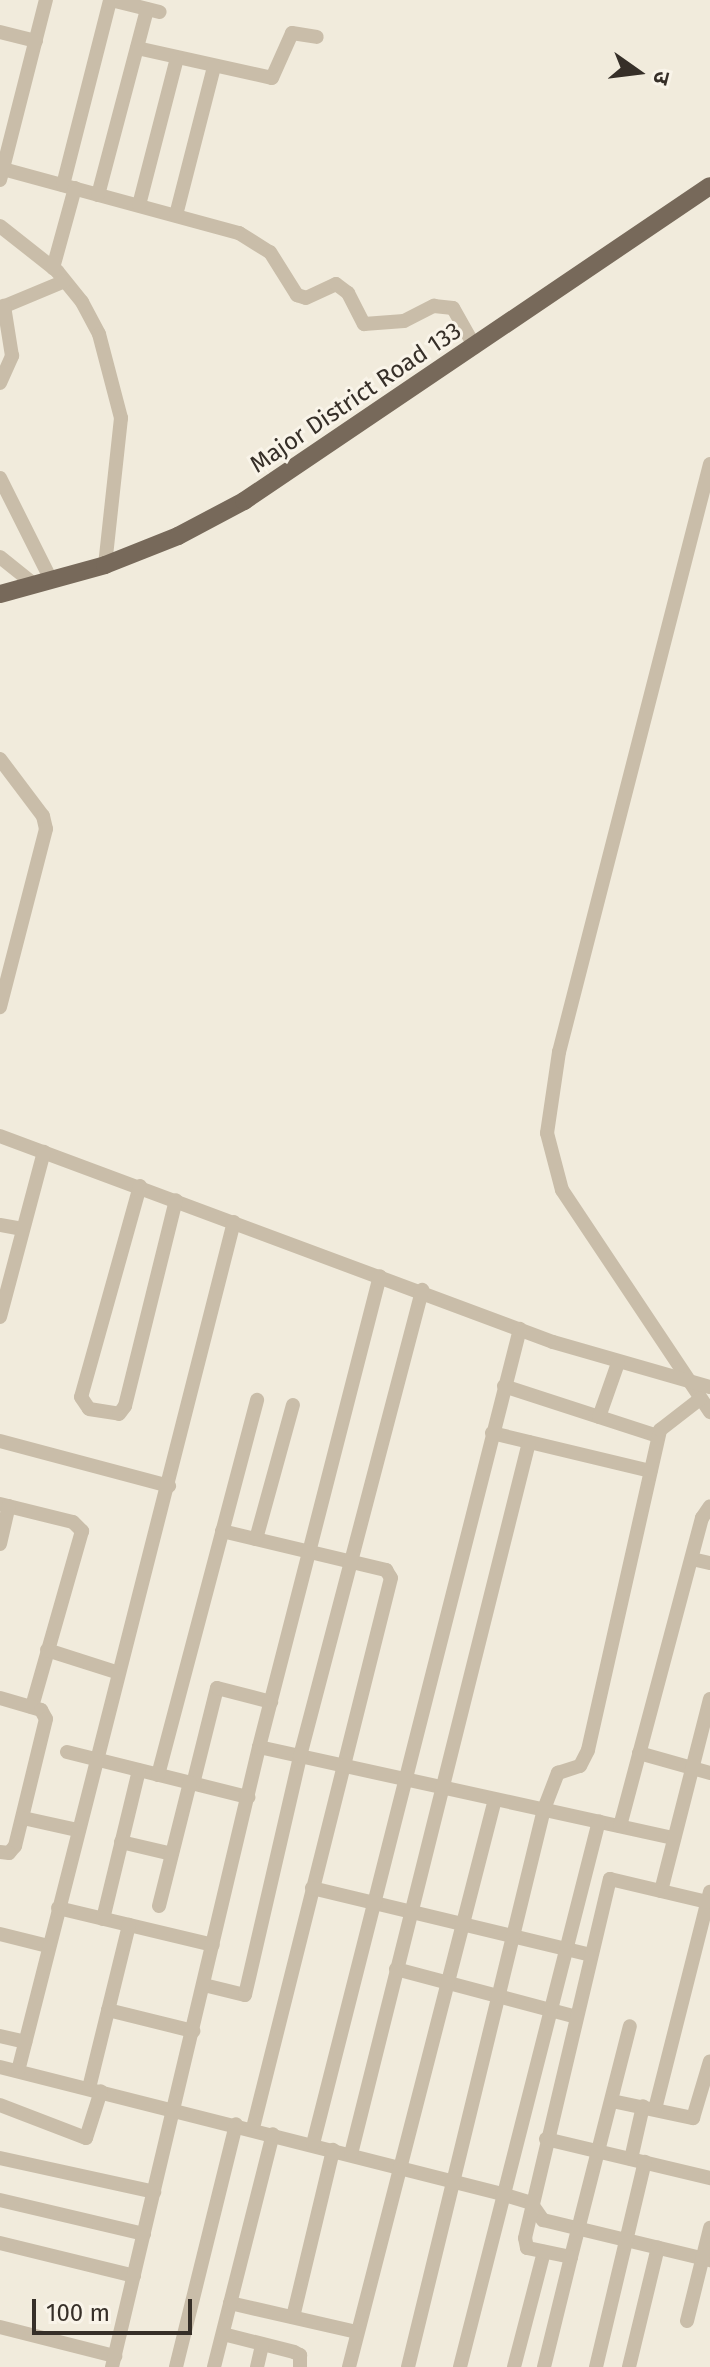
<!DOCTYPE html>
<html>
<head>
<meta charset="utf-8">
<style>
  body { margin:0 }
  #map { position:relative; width:710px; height:2367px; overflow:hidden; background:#f1ebdc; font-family:"Fira Sans","Noto Sans Devanagari",sans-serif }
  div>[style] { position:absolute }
  .minor>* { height:14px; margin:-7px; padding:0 7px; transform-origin:7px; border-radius:7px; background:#c9bda9 }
  .major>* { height:18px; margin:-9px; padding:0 9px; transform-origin:9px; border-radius:9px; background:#77695a }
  span { translate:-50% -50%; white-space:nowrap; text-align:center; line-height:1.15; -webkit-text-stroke:6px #f9f4e9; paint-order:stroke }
  .street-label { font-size:24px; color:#362f28 }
  .north { position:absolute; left:598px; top:32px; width:80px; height:80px; -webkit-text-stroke:6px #f9f4e9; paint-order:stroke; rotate:104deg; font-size:22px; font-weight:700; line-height:32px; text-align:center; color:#362f28 }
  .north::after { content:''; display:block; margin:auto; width:28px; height:36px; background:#362f28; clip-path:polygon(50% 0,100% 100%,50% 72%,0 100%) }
  .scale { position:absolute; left:32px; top:2299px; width:160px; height:36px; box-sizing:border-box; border:4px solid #362f28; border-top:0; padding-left:10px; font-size:24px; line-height:28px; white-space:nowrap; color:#362f28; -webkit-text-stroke:6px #f9f4e9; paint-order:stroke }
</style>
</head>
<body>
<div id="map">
  <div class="minor">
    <div style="left:111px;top:0;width:50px;rotate:13.8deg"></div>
    <div style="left:0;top:32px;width:37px;rotate:14deg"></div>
    <div style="left:137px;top:48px;width:138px;rotate:12.5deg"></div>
    <div style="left:272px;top:78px;width:49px;rotate:-66deg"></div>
    <div style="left:292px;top:33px;width:25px;rotate:9deg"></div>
    <div style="left:3px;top:169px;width:245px;rotate:15.2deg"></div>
    <div style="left:239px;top:233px;width:36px;rotate:32deg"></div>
    <div style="left:270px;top:252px;width:51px;rotate:57.9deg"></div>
    <div style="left:297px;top:295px;width:9px;rotate:18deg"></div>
    <div style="left:306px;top:298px;width:33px;rotate:-25deg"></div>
    <div style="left:336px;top:284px;width:15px;rotate:37deg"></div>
    <div style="left:348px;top:293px;width:35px;rotate:63deg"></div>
    <div style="left:364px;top:324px;width:40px;rotate:-4.3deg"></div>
    <div style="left:404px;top:321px;width:34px;rotate:-27deg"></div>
    <div style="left:434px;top:306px;width:19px;rotate:6deg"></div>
    <div style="left:453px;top:308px;width:45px;rotate:60.6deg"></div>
    <div style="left:0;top:180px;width:186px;rotate:-75.7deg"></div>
    <div style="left:63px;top:185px;width:191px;rotate:-75.7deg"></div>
    <div style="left:98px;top:195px;width:192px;rotate:-75.2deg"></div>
    <div style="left:139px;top:205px;width:152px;rotate:-75.5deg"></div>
    <div style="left:176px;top:215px;width:153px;rotate:-75.6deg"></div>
    <div style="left:0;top:226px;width:73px;rotate:38.3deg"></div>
    <div style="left:57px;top:271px;width:40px;rotate:51deg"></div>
    <div style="left:82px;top:302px;width:36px;rotate:62deg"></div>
    <div style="left:99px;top:334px;width:87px;rotate:75.3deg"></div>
    <div style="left:121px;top:418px;width:148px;rotate:96.2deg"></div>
    <div style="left:53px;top:268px;width:83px;rotate:-74.6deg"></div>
    <div style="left:0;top:308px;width:70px;rotate:-22.6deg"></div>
    <div style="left:0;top:383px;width:30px;rotate:-66deg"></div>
    <div style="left:12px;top:356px;width:51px;rotate:-99.1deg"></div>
    <div style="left:710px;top:464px;width:607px;rotate:104.4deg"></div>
    <div style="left:559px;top:1052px;width:82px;rotate:98.4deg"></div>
    <div style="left:547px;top:1133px;width:59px;rotate:75.3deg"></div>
    <div style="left:562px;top:1190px;width:267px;rotate:56.3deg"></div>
    <div style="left:0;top:478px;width:114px;rotate:63.4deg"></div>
    <div style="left:0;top:557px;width:45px;rotate:38.7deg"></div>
    <div style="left:0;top:759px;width:71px;rotate:53deg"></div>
    <div style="left:43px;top:816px;width:13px;rotate:77deg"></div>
    <div style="left:46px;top:829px;width:184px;rotate:104.5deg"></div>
    <div style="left:0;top:1136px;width:590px;rotate:20.43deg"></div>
    <div style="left:553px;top:1342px;width:163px;rotate:16deg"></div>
    <div style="left:140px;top:1186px;width:219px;rotate:105.6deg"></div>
    <div style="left:81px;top:1397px;width:14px;rotate:56deg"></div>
    <div style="left:89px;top:1409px;width:30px;rotate:9deg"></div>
    <div style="left:119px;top:1414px;width:10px;rotate:-53deg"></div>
    <div style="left:125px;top:1406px;width:212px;rotate:-76.1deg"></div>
    <div style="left:0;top:1225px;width:23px;rotate:10deg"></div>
    <div style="left:0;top:1317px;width:171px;rotate:-75.1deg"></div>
    <div style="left:504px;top:1386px;width:162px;rotate:18deg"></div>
    <div style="left:599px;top:1417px;width:57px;rotate:-70.6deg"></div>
    <div style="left:492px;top:1433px;width:163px;rotate:13.5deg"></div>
    <div style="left:0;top:1441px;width:175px;rotate:14.9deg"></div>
    <div style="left:0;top:1504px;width:75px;rotate:13.9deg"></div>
    <div style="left:73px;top:1522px;width:13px;rotate:45deg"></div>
    <div style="left:82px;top:1531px;width:183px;rotate:105.9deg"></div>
    <div style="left:222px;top:1531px;width:169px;rotate:13.4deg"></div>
    <div style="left:386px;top:1570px;width:9px;rotate:58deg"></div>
    <div style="left:391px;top:1578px;width:567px;rotate:104.09deg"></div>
    <div style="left:256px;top:1539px;width:139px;rotate:-74.6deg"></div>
    <div style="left:0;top:1544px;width:39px;rotate:-77deg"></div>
    <div style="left:692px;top:1559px;width:18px;rotate:13deg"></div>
    <div style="left:47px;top:1650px;width:72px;rotate:17.7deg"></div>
    <div style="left:0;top:1698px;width:43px;rotate:16.3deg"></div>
    <div style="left:41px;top:1710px;width:10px;rotate:61deg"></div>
    <div style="left:46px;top:1719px;width:131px;rotate:103.7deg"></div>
    <div style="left:15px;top:1846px;width:9px;rotate:131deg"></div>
    <div style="left:9px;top:1853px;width:9px;rotate:-174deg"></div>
    <div style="left:259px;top:1747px;width:425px;rotate:12.4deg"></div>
    <div style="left:67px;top:1752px;width:187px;rotate:14deg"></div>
    <div style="left:639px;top:1753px;width:74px;rotate:15.7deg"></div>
    <div style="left:158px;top:1775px;width:388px;rotate:-75.2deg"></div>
    <div style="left:193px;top:1784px;width:99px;rotate:-76deg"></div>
    <div style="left:217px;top:1688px;width:56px;rotate:14.5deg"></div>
    <div style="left:23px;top:1818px;width:55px;rotate:12.5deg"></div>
    <div style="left:620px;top:1826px;width:319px;rotate:-75.1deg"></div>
    <div style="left:702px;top:1518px;width:14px;rotate:-56deg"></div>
    <div style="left:121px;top:1842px;width:52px;rotate:13.2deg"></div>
    <div style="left:312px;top:1888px;width:287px;rotate:13.5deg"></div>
    <div style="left:661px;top:1891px;width:198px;rotate:-75.7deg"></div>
    <div style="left:159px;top:1906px;width:127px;rotate:-75.9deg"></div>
    <div style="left:58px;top:1908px;width:159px;rotate:13.4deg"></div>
    <div style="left:103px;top:1919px;width:153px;rotate:-76.4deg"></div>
    <div style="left:0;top:1934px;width:49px;rotate:14deg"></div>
    <div style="left:396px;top:1969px;width:186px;rotate:14.9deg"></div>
    <div style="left:204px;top:1985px;width:42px;rotate:13.7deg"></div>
    <div style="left:245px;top:1995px;width:245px;rotate:-77deg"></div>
    <div style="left:300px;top:1756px;width:482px;rotate:-75.3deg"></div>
    <div style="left:108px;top:2010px;width:88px;rotate:13.9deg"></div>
    <div style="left:0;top:2036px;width:26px;rotate:13deg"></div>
    <div style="left:0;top:2067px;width:518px;rotate:14.2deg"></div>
    <div style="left:502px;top:2194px;width:30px;rotate:17deg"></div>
    <div style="left:531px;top:2203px;width:21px;rotate:55deg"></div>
    <div style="left:543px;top:2220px;width:172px;rotate:13.5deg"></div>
    <div style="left:18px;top:2071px;width:876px;rotate:-75.73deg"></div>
    <div style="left:89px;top:2088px;width:168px;rotate:-76.2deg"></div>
    <div style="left:612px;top:2101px;width:83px;rotate:11.9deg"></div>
    <div style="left:693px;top:2118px;width:59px;rotate:-73.4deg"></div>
    <div style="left:0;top:2105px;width:92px;rotate:21deg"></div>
    <div style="left:86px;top:2138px;width:49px;rotate:-72.3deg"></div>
    <div style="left:655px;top:2109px;width:224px;rotate:-75.8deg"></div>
    <div style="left:546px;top:2139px;width:169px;rotate:13.4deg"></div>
    <div style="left:313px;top:2144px;width:841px;rotate:-75.75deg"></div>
    <div style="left:351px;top:2154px;width:734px;rotate:-75.96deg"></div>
    <div style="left:0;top:2158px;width:158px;rotate:12.4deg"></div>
    <div style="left:631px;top:2159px;width:54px;rotate:-77.2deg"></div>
    <div style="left:0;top:2200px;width:148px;rotate:13.3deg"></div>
    <div style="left:0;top:2243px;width:138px;rotate:13.8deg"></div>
    <div style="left:571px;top:2257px;width:238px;rotate:-75.7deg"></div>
    <div style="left:230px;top:2303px;width:130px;rotate:12.9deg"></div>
    <div style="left:293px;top:2317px;width:172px;rotate:-76.5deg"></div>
    <div style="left:687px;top:2321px;width:96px;rotate:-76.1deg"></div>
    <div style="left:0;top:2327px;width:119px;rotate:14.2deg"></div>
    <div style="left:223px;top:2334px;width:73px;rotate:14.2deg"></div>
    <div style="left:294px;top:2352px;width:7px;rotate:27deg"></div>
    <div style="left:300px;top:2355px;width:12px;rotate:90deg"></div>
    <div style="left:112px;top:2367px;width:637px;rotate:-76.66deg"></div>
    <div style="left:259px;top:1747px;width:486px;rotate:-75.6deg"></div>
    <div style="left:176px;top:2367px;width:250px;rotate:-76.1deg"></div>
    <div style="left:214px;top:2367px;width:240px;rotate:-75.8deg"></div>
    <div style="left:257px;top:2367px;width:23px;rotate:-77deg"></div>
    <div style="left:349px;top:2367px;width:586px;rotate:-75.58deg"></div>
    <div style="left:408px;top:2367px;width:574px;rotate:-76.3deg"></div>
    <div style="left:544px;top:1809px;width:39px;rotate:-69deg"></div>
    <div style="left:558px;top:1773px;width:23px;rotate:-18deg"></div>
    <div style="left:580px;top:1766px;width:18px;rotate:-63deg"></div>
    <div style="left:588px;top:1750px;width:328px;rotate:-77.3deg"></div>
    <div style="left:660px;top:1430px;width:51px;rotate:-37.8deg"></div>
    <div style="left:460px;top:2367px;width:563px;rotate:-75.72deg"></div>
    <div style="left:514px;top:2367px;width:119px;rotate:-75.4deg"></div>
    <div style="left:544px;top:2367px;width:113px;rotate:-76.2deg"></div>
    <div style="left:571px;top:2257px;width:45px;rotate:-168.4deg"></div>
    <div style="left:527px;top:2248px;width:10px;rotate:-101deg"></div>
    <div style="left:525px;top:2238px;width:369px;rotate:-76.7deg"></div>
    <div style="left:610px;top:1879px;width:100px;rotate:13.3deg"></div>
    <div style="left:596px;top:2367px;width:211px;rotate:-76.6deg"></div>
    <div style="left:629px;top:2367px;width:123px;rotate:-76.4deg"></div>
  </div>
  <div class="major">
    <div style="left:0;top:594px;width:109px;rotate:-15.4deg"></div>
    <div style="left:105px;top:565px;width:79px;rotate:-21.7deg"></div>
    <div style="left:178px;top:536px;width:75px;rotate:-27.9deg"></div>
    <div style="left:244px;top:501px;width:562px;rotate:-34.06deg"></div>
  </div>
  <div class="street-label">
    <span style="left:356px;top:398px;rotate:-34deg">Major District Road 133</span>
  </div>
  <div class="north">उ</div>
  <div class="scale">100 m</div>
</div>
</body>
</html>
